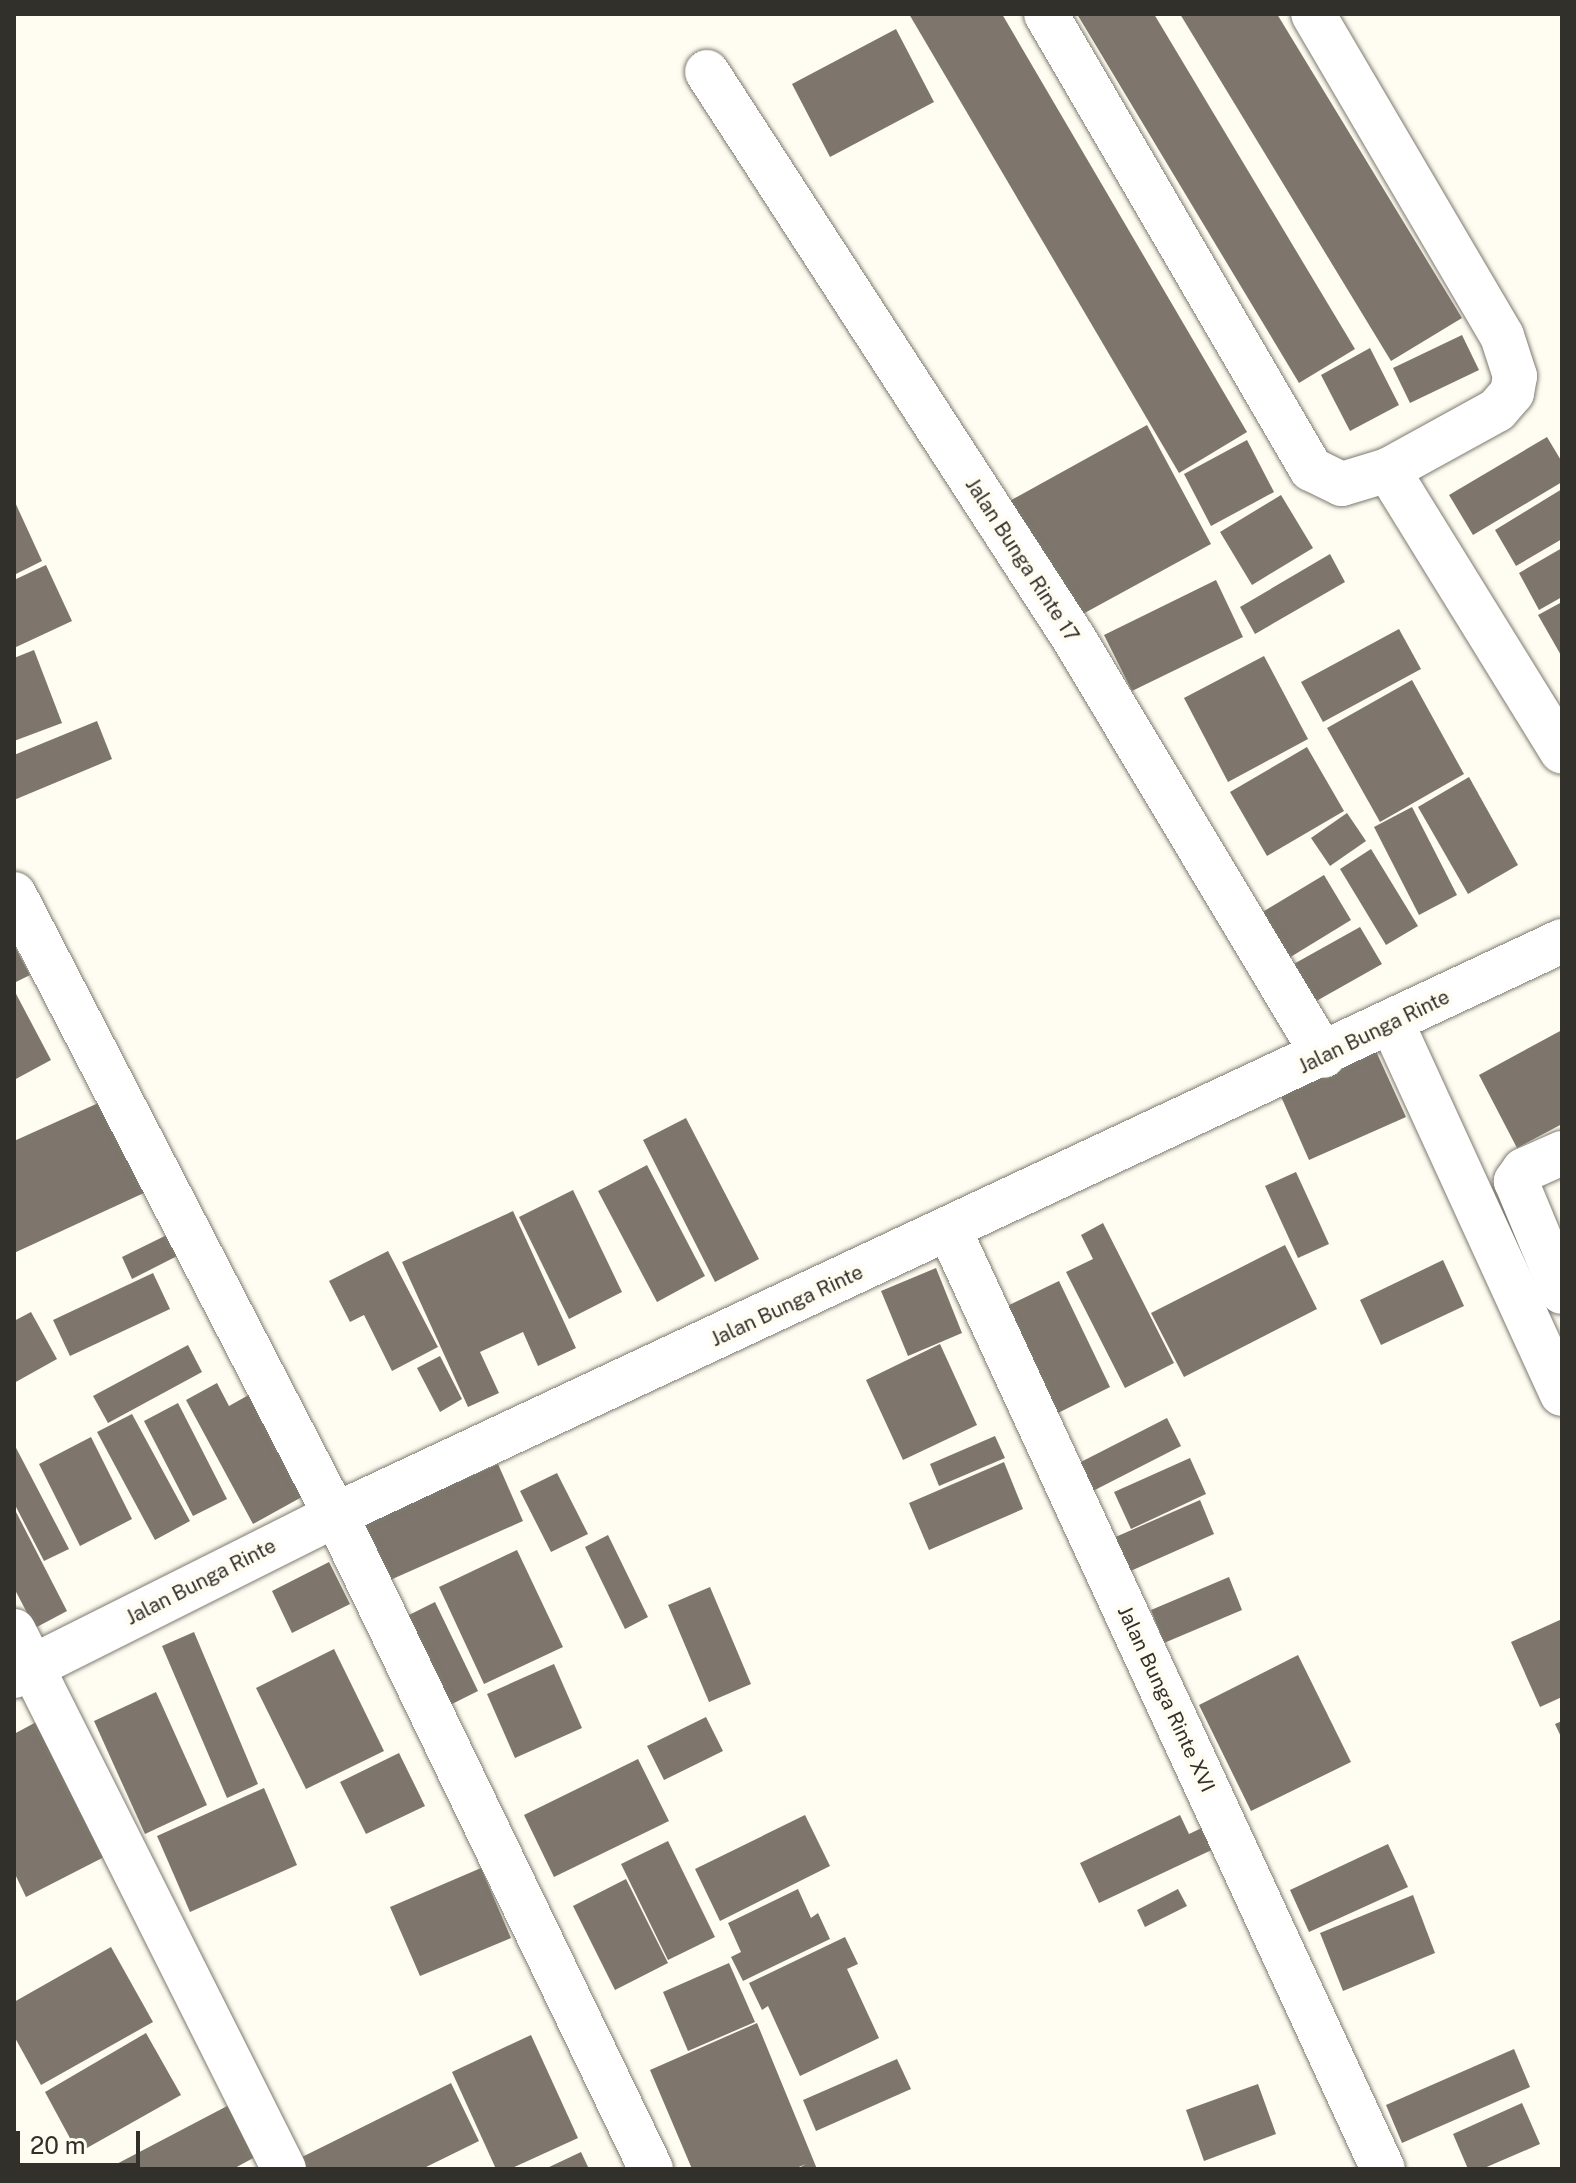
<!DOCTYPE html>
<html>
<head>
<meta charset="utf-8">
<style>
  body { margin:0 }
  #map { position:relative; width:1576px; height:2183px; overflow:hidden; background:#fffcf2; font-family:"Public Sans",sans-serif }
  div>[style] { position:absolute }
  .building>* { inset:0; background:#7e766c }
  .roads { filter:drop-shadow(0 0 2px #7e7a6f) drop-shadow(0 0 2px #7e7a6f) }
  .minor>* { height:44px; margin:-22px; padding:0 22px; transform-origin:22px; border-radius:22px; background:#fff }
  span { translate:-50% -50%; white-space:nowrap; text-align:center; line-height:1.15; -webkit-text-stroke:8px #fffcf2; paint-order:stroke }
  .street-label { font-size:20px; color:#32302b }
  .frame { position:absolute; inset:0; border:16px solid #32302b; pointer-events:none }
  .scale { position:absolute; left:16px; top:2131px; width:124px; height:36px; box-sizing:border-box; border:4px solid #32302b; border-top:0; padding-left:10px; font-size:24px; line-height:28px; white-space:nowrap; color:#32302b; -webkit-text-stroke:6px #fffcf2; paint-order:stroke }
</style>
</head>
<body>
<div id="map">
  <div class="building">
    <div style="clip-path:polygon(909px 14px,1002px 14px,1247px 432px,1179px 473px)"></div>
    <div style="clip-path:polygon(1077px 14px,1154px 14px,1355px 349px,1299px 383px)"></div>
    <div style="clip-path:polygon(1180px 14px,1277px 14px,1462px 318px,1391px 361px)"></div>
    <div style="clip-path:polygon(896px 29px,934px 102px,830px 157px,792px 84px)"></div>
    <div style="clip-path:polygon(1462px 335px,1479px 370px,1410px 403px,1393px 368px)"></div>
    <div style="clip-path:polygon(1370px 348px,1399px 405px,1350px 431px,1321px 375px)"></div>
    <div style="clip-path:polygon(1147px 425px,1211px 544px,1070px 621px,1006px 503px)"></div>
    <div style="clip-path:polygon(1547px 437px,1562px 462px,1562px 482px,1473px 535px,1449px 495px)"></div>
    <div style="clip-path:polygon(1247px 440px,1274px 492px,1211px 526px,1184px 474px)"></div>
    <div style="clip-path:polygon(1562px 489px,1562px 539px,1516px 566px,1495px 530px)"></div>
    <div style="clip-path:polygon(1281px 495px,1313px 548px,1252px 585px,1220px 532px)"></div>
    <div style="clip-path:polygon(14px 500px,42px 561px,14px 575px)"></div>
    <div style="clip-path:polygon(1562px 548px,1562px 597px,1539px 610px,1519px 573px)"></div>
    <div style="clip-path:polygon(1330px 554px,1345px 582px,1255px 634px,1240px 607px)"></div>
    <div style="clip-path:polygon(46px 565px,72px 621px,14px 648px,14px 580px)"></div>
    <div style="clip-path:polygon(1216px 580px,1243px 637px,1132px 691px,1104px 635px)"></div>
    <div style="clip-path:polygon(1562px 602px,1562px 657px,1538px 615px)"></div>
    <div style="clip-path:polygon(1399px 629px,1421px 669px,1323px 722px,1301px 682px)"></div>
    <div style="clip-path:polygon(34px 650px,62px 723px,14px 741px,14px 658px)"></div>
    <div style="clip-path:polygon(1264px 656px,1308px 739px,1228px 782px,1184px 698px)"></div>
    <div style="clip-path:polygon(1412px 680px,1464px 774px,1380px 822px,1327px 728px)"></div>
    <div style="clip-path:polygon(97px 721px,112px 759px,14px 800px,14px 755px)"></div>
    <div style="clip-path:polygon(1307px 747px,1344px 811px,1267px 856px,1230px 792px)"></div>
    <div style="clip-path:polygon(1469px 777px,1518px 865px,1468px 894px,1418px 807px)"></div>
    <div style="clip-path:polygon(1412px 807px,1457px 895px,1419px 915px,1374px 827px)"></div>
    <div style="clip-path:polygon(1347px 813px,1366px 841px,1330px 866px,1311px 838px)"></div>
    <div style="clip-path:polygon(1371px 849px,1418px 926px,1386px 945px,1340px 869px)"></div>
    <div style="clip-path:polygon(1324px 875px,1351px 920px,1284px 961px,1256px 916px)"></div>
    <div style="clip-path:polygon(1360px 927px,1382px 964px,1304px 1008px,1283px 970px)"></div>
    <div style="clip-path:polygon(14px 945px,30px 975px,14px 983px)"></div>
    <div style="clip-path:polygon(14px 990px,51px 1060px,14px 1080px)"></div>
    <div style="clip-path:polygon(1562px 1030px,1562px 1124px,1517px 1148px,1479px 1075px)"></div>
    <div style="clip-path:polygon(1375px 1049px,1406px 1117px,1309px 1160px,1279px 1092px)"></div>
    <div style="clip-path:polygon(105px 1100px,146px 1192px,14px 1253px,14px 1141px)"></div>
    <div style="clip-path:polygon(686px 1118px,759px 1259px,715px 1282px,643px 1140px)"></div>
    <div style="clip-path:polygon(647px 1165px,705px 1276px,657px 1302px,598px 1191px)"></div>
    <div style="clip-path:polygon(1296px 1172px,1329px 1244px,1298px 1258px,1265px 1186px)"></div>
    <div style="clip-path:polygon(573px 1190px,622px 1292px,569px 1319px,519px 1217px)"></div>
    <div style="clip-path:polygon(513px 1211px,576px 1348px,538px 1366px,523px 1332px,480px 1352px,499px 1393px,468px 1407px,402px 1262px)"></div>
    <div style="clip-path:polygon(1103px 1223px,1174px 1363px,1125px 1388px,1066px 1272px,1093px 1259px,1081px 1235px)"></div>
    <div style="clip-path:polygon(175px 1231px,185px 1252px,132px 1279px,122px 1257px)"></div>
    <div style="clip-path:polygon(1285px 1245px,1317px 1309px,1184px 1377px,1151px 1313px)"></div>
    <div style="clip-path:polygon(388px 1251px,438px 1347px,392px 1371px,364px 1315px,350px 1322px,329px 1281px)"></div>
    <div style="clip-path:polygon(1443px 1260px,1464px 1306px,1381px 1345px,1360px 1300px)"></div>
    <div style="clip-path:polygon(936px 1268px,962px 1333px,908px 1356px,881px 1291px)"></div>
    <div style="clip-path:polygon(153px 1273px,170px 1309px,70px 1356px,53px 1320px)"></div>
    <div style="clip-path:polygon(1059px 1281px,1110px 1387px,1052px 1416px,1001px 1309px)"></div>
    <div style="clip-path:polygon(31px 1312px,57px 1359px,14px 1383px,14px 1321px)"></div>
    <div style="clip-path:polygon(940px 1344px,977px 1425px,903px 1460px,866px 1380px)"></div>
    <div style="clip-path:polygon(188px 1345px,202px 1372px,108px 1423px,93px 1396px)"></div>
    <div style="clip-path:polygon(440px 1356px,462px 1399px,440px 1412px,417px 1368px)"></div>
    <div style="clip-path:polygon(217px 1383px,229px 1406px,254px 1392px,309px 1493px,253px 1524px,186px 1400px)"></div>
    <div style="clip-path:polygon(178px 1403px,227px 1499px,193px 1516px,144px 1421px)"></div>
    <div style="clip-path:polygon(132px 1414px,190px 1521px,155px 1540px,97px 1432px)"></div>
    <div style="clip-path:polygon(1167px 1418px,1181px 1446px,1087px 1494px,1073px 1466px)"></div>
    <div style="clip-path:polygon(995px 1436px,1005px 1458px,939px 1486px,930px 1464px)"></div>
    <div style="clip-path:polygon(91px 1437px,132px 1519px,80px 1546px,39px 1464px)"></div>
    <div style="clip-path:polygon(14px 1444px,69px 1549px,44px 1561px,14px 1503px)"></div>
    <div style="clip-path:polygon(1190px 1458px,1206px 1494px,1131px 1529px,1114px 1492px)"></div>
    <div style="clip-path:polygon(1004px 1462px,1023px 1509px,929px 1550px,909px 1503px)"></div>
    <div style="clip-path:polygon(498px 1464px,523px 1521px,388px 1581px,363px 1524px)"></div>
    <div style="clip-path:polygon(557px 1473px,588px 1534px,551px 1552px,520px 1491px)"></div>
    <div style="clip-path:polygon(1200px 1500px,1214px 1534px,1126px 1573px,1111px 1539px)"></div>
    <div style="clip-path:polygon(14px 1508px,67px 1611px,35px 1628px,14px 1588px)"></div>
    <div style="clip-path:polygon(608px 1535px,648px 1617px,625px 1629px,585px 1547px)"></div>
    <div style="clip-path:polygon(517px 1550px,563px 1647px,484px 1684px,439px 1587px)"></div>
    <div style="clip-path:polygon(329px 1562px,350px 1604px,292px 1633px,272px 1591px)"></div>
    <div style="clip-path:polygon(1229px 1577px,1242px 1610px,1164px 1643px,1151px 1610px)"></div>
    <div style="clip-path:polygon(710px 1587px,751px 1684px,709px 1702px,668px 1605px)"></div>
    <div style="clip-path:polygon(435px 1602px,478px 1691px,442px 1709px,399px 1620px)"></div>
    <div style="clip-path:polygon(1562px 1619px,1562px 1697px,1540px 1707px,1511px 1642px)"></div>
    <div style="clip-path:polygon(194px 1632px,258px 1784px,227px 1798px,162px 1646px)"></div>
    <div style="clip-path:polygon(334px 1649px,384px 1751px,306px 1789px,256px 1688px)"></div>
    <div style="clip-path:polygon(1298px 1655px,1351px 1762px,1251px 1811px,1199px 1705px)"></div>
    <div style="clip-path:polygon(554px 1664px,582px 1728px,515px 1758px,487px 1694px)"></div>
    <div style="clip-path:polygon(156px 1692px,207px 1805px,145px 1834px,94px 1721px)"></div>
    <div style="clip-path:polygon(706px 1717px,723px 1751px,664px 1780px,647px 1746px)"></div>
    <div style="clip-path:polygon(40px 1720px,108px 1855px,26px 1897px,14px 1872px,14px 1734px)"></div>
    <div style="clip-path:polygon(1562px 1721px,1562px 1739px,1555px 1724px)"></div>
    <div style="clip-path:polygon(399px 1753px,425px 1806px,366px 1834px,340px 1782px)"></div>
    <div style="clip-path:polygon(638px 1759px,669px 1821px,554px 1877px,524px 1815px)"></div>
    <div style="clip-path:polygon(264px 1788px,297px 1865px,190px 1912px,157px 1836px)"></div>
    <div style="clip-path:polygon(805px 1815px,830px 1866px,720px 1921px,695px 1869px)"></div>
    <div style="clip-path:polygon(1180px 1815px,1189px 1834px,1208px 1825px,1218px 1847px,1099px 1903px,1080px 1863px)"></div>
    <div style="clip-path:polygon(668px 1841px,715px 1937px,668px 1960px,621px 1864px)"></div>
    <div style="clip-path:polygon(1388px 1844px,1408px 1887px,1309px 1932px,1290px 1890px)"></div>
    <div style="clip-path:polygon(481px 1868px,511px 1938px,420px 1976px,390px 1907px)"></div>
    <div style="clip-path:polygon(626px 1879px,668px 1963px,615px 1990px,573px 1906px)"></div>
    <div style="clip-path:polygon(798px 1889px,811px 1918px,818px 1913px,830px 1939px,743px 1981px,731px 1957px,741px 1952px,728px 1923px)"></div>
    <div style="clip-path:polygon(1178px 1889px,1187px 1906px,1145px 1927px,1137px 1910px)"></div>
    <div style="clip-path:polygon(1413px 1895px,1435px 1953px,1343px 1991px,1320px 1933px)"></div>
    <div style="clip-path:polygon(845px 1937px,858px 1964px,847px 1969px,879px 2038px,800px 2076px,768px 2006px,762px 2010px,749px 1983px)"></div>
    <div style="clip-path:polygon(111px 1947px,153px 2022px,41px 2085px,14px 2036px,14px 2002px)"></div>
    <div style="clip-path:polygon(729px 1963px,755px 2022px,688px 2051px,663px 1992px)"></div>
    <div style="clip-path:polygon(757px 2023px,817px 2169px,797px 2169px,806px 2164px,794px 2169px,692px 2169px,650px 2070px)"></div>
    <div style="clip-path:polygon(146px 2033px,181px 2095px,78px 2153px,45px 2092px)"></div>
    <div style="clip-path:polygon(531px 2035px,578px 2138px,510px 2169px,496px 2169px,452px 2072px)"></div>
    <div style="clip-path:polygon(1514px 2049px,1530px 2087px,1402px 2143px,1386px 2105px)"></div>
    <div style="clip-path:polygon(897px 2059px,911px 2089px,816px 2131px,803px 2100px)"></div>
    <div style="clip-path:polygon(451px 2083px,479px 2141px,422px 2169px,298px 2169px,294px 2161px)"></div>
    <div style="clip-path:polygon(1258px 2084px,1276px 2134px,1204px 2161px,1186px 2110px)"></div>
    <div style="clip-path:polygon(1522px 2103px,1540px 2144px,1482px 2169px,1468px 2169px,1453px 2134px)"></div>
    <div style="clip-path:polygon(231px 2104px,257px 2156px,233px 2169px,107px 2169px)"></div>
    <div style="clip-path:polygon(581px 2152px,589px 2169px,545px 2169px)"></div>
  </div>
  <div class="roads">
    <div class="minor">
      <div style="left:1046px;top:14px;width:527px;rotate:59.78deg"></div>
      <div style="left:1311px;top:469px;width:34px;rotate:26deg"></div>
      <div style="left:1342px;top:484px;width:48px;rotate:-16.9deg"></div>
      <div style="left:1388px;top:470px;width:124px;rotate:-28.8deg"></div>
      <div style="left:1497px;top:410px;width:23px;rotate:-49deg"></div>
      <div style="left:1512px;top:393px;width:17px;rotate:-80deg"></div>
      <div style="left:1515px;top:376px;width:42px;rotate:-108deg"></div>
      <div style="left:1502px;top:336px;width:373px;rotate:-120.4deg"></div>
      <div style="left:707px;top:72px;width:673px;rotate:57.07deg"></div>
      <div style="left:1073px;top:637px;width:488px;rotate:59.1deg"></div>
      <div style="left:1388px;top:470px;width:331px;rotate:58.3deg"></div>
      <div style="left:14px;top:894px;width:729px;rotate:62.66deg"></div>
      <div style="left:349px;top:1542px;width:696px;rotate:64.28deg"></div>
      <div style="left:1392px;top:1023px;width:408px;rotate:65.4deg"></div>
      <div style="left:1562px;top:1153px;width:42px;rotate:155.9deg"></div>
      <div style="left:1524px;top:1170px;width:14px;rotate:126deg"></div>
      <div style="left:1516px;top:1181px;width:120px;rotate:67.5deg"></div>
      <div style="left:949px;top:1229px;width:1035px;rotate:65.22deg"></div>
      <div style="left:14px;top:1631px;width:602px;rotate:63.35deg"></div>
      <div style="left:14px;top:1676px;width:359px;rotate:-26.6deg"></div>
      <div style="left:335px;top:1515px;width:1355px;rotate:-25.07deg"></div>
    </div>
  </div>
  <div class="street-label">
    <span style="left:1022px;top:560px;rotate:57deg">Jalan Bunga Rinte 17</span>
    <span style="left:1374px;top:1032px;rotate:-26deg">Jalan Bunga Rinte</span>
    <span style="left:787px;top:1306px;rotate:-25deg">Jalan Bunga Rinte</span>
    <span style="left:201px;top:1582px;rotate:-27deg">Jalan Bunga Rinte</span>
    <span style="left:1166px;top:1699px;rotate:65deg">Jalan Bunga Rinte XVI</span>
  </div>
  <div class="frame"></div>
  <div class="scale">20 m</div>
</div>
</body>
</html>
